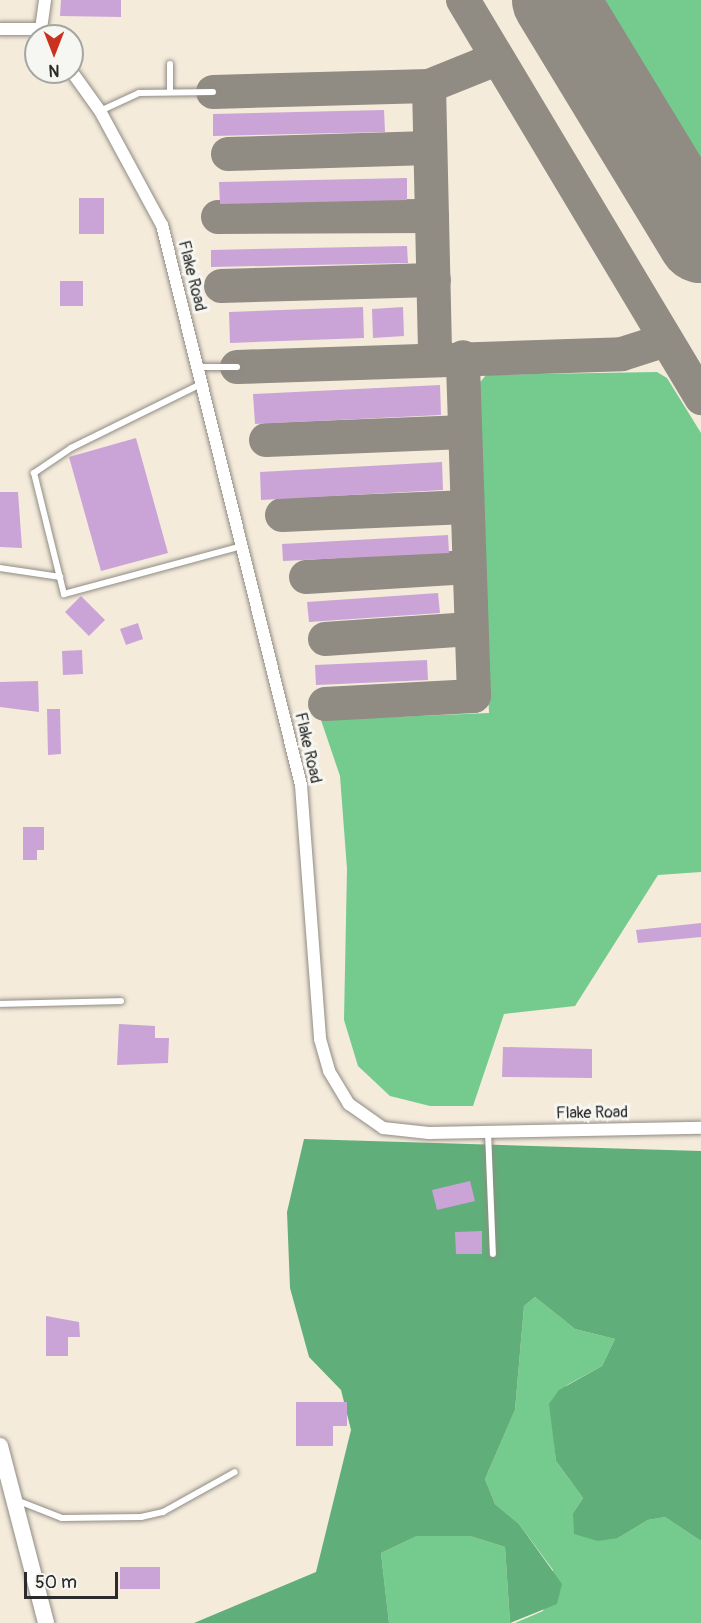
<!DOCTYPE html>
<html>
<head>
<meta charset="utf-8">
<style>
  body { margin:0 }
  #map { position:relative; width:701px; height:1623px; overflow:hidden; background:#f4ebdb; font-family:Pangolin,sans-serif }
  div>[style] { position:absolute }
  .green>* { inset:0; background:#75ca8e }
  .forest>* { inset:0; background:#60ae79 }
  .taxiway>* { height:34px; margin:-17px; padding:0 17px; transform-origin:17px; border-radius:17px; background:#908b83 }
  .runway>* { height:86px; margin:-43px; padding:0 43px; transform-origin:43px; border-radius:43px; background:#908b83 }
  .building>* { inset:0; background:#caa4d6 }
  .roads { filter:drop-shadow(0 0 2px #908b83) drop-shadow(0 0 2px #908b83) }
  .lane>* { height:6px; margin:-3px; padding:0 3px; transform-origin:3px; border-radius:3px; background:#fff }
  .street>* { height:12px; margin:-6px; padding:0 6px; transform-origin:6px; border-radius:6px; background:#fff }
  .secondary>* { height:16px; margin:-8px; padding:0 8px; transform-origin:8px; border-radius:8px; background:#fff }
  span { translate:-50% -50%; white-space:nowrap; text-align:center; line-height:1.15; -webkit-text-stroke:6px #f6f6f2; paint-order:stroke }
  .street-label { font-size:16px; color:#2b2b2b }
  .north { position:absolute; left:24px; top:24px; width:60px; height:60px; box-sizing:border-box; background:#f6f6f2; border:2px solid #a5a5a2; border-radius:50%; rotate:180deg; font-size:16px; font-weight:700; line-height:24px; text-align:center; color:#2b2b2b }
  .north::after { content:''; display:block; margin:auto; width:21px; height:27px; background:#c8321e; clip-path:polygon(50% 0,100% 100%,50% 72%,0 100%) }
  .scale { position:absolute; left:24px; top:1572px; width:94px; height:27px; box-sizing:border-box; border:3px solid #2b2b2b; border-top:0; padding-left:8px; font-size:18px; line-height:21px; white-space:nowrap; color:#2b2b2b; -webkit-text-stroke:4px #f6f6f2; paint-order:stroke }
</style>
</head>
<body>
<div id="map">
  <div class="green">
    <div style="clip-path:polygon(594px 0,701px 0,701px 176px)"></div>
    <div style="clip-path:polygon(657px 372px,667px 378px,701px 433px,701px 872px,658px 875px,575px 1006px,504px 1014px,473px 1106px,430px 1106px,390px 1096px,358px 1066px,344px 1020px,347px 869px,340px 776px,321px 720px,489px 713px,477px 386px,486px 375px)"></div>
    <div style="clip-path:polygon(535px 1297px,575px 1329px,615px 1339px,602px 1366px,567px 1385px,550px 1404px,556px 1461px,583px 1498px,573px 1513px,618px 1538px,648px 1520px,665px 1517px,701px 1541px,701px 1623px,515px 1623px,543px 1611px,553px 1570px,519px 1524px,495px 1504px,485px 1479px,515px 1410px,524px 1306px)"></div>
    <div style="clip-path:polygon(417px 1536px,470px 1536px,505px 1547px,510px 1623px,389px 1623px,381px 1553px)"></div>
  </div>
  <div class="forest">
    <div style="clip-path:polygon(304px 1139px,701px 1151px,701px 1541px,665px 1517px,648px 1520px,618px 1538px,598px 1541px,574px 1534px,573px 1513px,583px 1498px,556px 1461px,549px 1404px,559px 1390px,602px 1366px,615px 1339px,575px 1329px,535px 1297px,524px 1306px,515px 1410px,485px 1479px,495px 1504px,519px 1524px,562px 1584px,557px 1604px,510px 1623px,505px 1547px,470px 1536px,417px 1536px,381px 1553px,389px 1623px,194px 1623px,316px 1572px,351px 1430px,341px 1390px,309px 1357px,290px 1288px,287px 1212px)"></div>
  </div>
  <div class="taxiway">
    <div style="left:463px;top:0;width:464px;rotate:59.1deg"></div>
    <div style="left:429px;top:86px;width:271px;rotate:88.7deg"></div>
    <div style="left:213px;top:92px;width:216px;rotate:-1.6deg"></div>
    <div style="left:429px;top:86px;width:72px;rotate:-21.9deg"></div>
    <div style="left:228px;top:154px;width:202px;rotate:-1.7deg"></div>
    <div style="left:218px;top:217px;width:214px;rotate:-0.3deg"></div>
    <div style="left:221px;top:286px;width:213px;rotate:-1.6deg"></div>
    <div style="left:237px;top:367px;width:385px;rotate:-1.9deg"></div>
    <div style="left:622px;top:354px;width:46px;rotate:-17.7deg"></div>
    <div style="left:266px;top:440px;width:199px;rotate:-2.3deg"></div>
    <div style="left:282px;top:515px;width:185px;rotate:-2.5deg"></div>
    <div style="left:306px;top:577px;width:163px;rotate:-3.5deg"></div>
    <div style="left:325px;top:639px;width:146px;rotate:-3.9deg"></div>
    <div style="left:325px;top:704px;width:149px;rotate:-3.1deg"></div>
    <div style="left:474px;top:696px;width:339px;rotate:-91.9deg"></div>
  </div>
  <div class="runway">
    <div style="left:555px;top:0;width:281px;rotate:58.7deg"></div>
  </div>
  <div class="building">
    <div style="clip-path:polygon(61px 0,121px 0,121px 17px,60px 16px)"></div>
    <div style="clip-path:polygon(384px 110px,385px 132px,213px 136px,213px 114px)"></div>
    <div style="clip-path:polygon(407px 178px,407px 200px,220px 204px,219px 182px)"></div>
    <div style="clip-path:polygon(79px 198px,104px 198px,104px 234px,79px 234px)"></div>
    <div style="clip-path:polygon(407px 246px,408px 263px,211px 267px,211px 250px)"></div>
    <div style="clip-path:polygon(60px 281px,83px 281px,83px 306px,60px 306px)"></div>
    <div style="clip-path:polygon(363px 307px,364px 338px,230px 343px,229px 312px)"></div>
    <div style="clip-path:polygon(403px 307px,404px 336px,373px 338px,372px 309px)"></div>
    <div style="clip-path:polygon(440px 385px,441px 415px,255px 424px,253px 394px)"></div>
    <div style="clip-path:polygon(136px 438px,168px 553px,101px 571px,69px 457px)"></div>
    <div style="clip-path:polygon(442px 462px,443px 490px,261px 500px,260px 472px)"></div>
    <div style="clip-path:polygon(0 492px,18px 492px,22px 548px,0 547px)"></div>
    <div style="clip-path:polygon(448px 535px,449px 553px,283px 561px,282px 544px)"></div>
    <div style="clip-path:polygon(438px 593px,440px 613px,309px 622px,307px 602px)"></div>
    <div style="clip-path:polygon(81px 596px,105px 620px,89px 636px,65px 612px)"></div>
    <div style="clip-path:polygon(138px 623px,143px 639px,126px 645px,120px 629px)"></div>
    <div style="clip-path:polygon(82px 650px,83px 674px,63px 675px,62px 651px)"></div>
    <div style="clip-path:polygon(427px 660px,428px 680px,316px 685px,315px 665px)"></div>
    <div style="clip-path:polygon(38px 681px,39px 712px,0 707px,0 682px)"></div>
    <div style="clip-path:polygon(47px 709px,60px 709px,61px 754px,48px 755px)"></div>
    <div style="clip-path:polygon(23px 827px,44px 827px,44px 850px,37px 850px,37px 860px,23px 860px)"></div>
    <div style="clip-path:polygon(701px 923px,701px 937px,638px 943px,636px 930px)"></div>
    <div style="clip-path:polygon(119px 1024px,155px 1026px,155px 1038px,169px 1038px,168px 1063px,117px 1065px)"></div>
    <div style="clip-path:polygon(503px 1047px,592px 1049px,592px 1078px,502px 1077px)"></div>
    <div style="clip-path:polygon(470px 1181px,475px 1201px,437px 1210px,432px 1190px)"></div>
    <div style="clip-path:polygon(482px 1231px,482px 1254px,456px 1254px,455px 1232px)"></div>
    <div style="clip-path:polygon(46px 1316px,79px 1322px,80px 1337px,68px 1337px,68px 1356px,46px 1356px)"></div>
    <div style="clip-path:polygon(296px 1402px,347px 1402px,347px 1426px,333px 1426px,333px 1446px,296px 1446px)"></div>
    <div style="clip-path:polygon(120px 1567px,160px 1567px,160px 1589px,120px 1589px)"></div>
  </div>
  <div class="roads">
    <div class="lane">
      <div style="left:170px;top:64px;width:28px;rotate:90deg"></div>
      <div style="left:100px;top:111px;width:43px;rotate:-24.8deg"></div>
      <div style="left:139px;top:93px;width:74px;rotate:-0.8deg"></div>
      <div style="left:198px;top:367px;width:39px"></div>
      <div style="left:201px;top:384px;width:145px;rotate:153.8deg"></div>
      <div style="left:71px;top:448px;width:45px;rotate:146deg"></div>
      <div style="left:34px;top:473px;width:125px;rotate:76.1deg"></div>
      <div style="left:64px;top:594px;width:184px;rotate:-15.1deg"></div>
      <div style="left:0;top:568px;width:61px;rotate:8.5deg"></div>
      <div style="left:0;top:1004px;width:121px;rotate:-1.4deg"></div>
      <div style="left:488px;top:1132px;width:122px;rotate:87.7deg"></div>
      <div style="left:16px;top:1500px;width:49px;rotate:21.4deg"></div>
      <div style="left:62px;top:1518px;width:79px;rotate:-0.7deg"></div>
      <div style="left:141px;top:1517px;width:23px;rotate:-13deg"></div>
      <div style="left:163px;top:1512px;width:82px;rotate:-29.1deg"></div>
    </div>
    <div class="street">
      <div style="left:0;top:29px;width:41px"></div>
      <div style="left:41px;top:29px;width:29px;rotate:-82deg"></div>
      <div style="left:72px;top:72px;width:48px;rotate:54.3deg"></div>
      <div style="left:100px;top:111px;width:130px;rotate:61.5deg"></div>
      <div style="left:162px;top:225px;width:577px;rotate:76.06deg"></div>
      <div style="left:301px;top:785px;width:255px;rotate:85.7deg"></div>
      <div style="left:320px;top:1039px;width:33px;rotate:74deg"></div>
      <div style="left:329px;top:1071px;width:39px;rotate:59deg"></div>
      <div style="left:349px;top:1104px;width:42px;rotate:35.2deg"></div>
      <div style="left:383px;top:1128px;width:46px;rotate:6.2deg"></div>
      <div style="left:429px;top:1133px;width:272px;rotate:-1.1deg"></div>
    </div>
    <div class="secondary">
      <div style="left:0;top:1446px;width:183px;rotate:75.4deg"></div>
    </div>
  </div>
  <div class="street-label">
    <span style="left:192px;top:276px;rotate:76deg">Flake Road</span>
    <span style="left:308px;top:748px;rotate:77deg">Flake Road</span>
    <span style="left:592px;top:1113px;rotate:-1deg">Flake Road</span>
  </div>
  <div class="north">N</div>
  <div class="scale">50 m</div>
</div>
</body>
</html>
